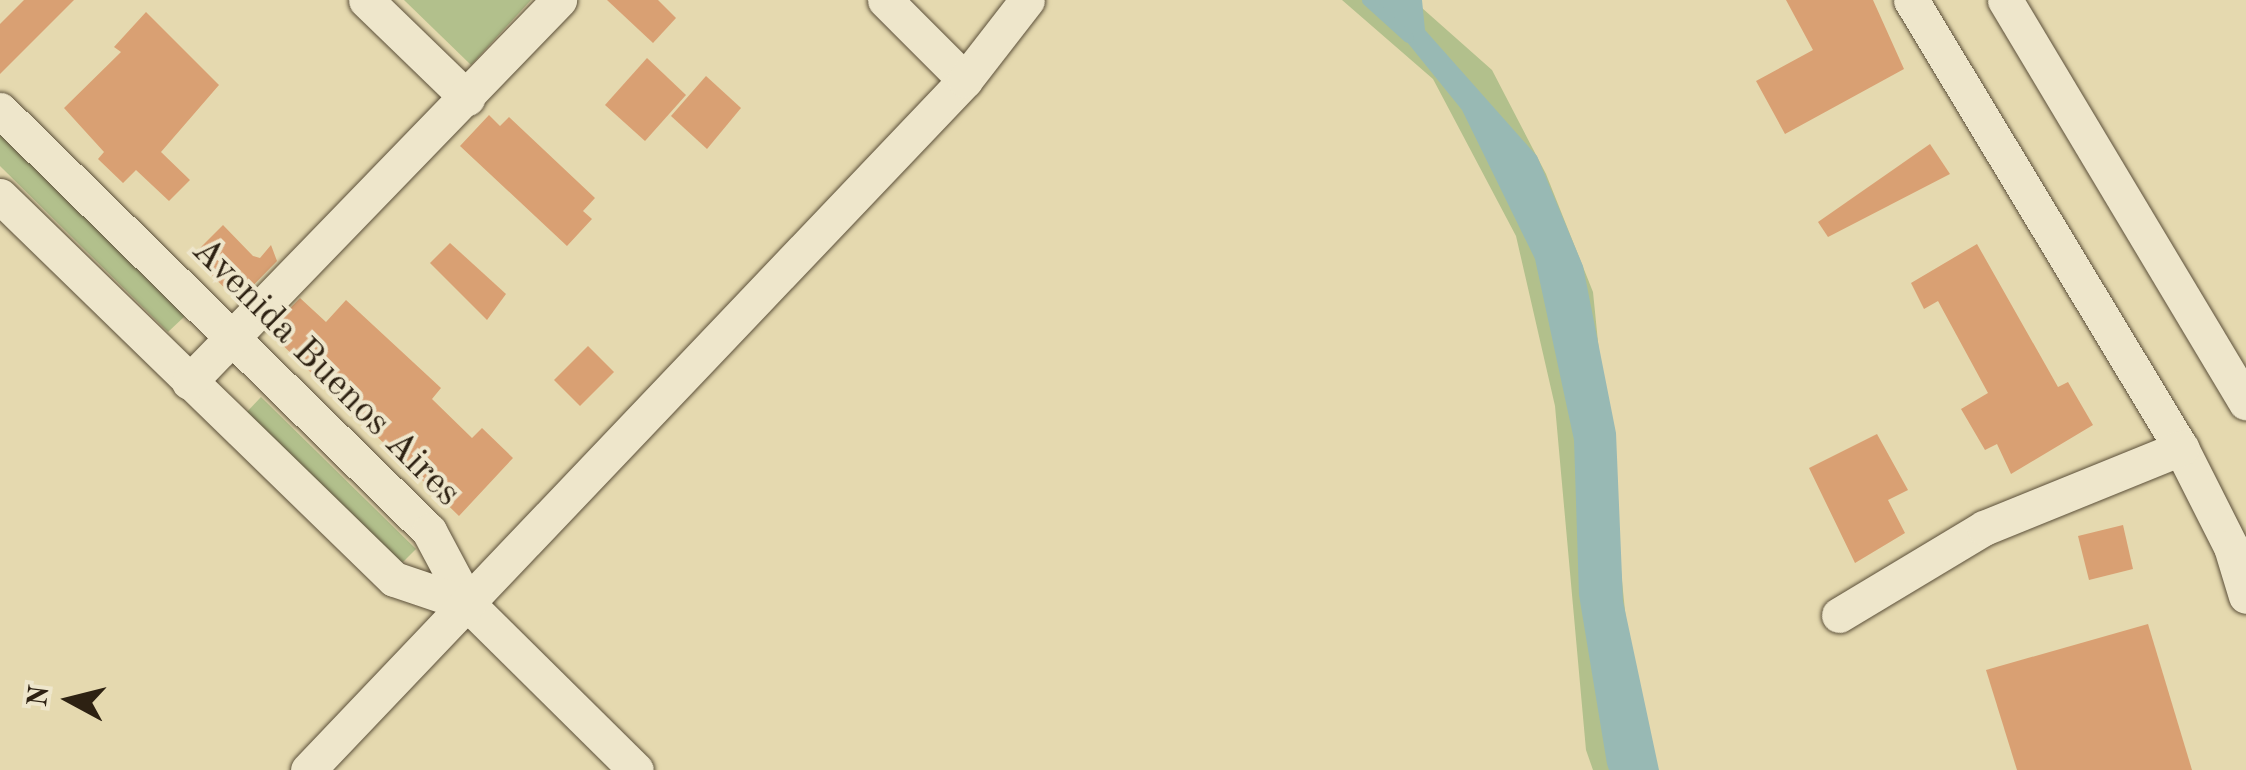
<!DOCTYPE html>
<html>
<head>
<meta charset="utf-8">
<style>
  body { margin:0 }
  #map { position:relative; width:2246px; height:770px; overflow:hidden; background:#e5d9af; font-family:"Old Standard TT",serif }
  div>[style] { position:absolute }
  .green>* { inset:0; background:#b2c08c }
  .water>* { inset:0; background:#98b9b4 }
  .stream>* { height:11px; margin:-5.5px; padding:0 5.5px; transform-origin:5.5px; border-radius:5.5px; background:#98b9b4 }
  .building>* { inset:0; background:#d9a073 }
  .roads { filter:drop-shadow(0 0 2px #5b4f39) drop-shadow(0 0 2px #5b4f39) }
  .minor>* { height:35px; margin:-17.5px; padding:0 17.5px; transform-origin:17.5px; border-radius:17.5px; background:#eee6cb }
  span { translate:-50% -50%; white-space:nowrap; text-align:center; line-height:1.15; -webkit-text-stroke:8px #eee6cb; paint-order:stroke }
  .street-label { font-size:38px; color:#2d2112 }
  .north { position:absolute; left:20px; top:650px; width:100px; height:100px; -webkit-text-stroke:8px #eee6cb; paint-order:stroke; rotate:277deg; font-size:28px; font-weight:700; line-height:40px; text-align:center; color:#2d2112 }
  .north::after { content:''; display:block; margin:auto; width:35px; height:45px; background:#2d2112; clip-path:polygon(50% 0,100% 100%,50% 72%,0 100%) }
</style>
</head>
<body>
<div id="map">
  <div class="green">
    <div style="clip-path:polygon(404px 0,531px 0,471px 65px)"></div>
    <div style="clip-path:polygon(1342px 0,1413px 0,1492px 70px,1546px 174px,1593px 292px,1641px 770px,1593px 770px,1586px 750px,1555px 406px,1516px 236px,1433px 79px)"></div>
    <div style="clip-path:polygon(0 133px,185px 316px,168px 332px,0 166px)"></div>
    <div style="clip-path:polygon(261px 397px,416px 549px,400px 565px,246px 413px)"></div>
  </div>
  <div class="water">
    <div style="clip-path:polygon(1373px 0,1422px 0,1425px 30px,1537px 156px,1583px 266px,1616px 433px,1623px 601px,1659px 770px,1609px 770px,1607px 764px,1579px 595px,1574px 440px,1535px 259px,1462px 110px)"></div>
  </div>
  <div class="stream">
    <div style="left:1367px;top:0;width:55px;rotate:42.1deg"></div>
  </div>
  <div class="building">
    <div style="clip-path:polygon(24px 0,74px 0,0 74px,0 24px)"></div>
    <div style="clip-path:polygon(607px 0,658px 0,676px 18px,653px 43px)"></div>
    <div style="clip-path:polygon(1786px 0,1873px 0,1904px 69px,1785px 134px,1756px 81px,1813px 50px)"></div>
    <div style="clip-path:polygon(146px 12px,219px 85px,161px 152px,190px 180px,169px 201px,136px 170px,123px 183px,98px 159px,104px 152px,64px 108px,121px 52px,114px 47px)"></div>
    <div style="clip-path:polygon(647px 58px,686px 95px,645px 141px,605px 105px)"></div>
    <div style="clip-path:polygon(706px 76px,741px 108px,707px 149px,671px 116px)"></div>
    <div style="clip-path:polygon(489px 115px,500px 126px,509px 117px,595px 198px,583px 211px,592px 219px,567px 246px,460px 146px)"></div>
    <div style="clip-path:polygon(1930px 144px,1950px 174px,1828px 237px,1818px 222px)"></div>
    <div style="clip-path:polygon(223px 225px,253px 256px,260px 258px,271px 245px,277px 261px,238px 301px,192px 256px)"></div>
    <div style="clip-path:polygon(450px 243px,506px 294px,487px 320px,430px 263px)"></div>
    <div style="clip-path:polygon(1977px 244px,2058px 387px,2068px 382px,2093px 425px,2011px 474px,1997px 444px,1985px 450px,1961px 409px,1988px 393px,1938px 301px,1924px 309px,1911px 283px)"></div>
    <div style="clip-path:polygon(300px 298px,326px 322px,346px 300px,441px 388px,432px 399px,472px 438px,482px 428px,513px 458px,459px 516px,268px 331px)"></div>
    <div style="clip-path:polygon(588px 346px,614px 372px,580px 406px,554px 380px)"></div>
    <div style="clip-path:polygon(1877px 434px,1908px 490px,1888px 500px,1905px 533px,1855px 563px,1809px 468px)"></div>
    <div style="clip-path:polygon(2123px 525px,2133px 569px,2089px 580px,2078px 536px)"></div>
    <div style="clip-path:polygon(2148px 624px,2192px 770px,2017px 770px,1986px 670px)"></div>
  </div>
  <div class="roads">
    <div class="minor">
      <div style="left:366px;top:0;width:141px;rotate:44.1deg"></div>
      <div style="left:885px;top:0;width:113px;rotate:45deg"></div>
      <div style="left:1911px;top:0;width:523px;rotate:58.92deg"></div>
      <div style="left:2181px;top:448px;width:111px;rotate:63.2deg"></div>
      <div style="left:2231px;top:547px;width:51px;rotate:73deg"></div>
      <div style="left:2005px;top:0;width:469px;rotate:59.1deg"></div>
      <div style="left:0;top:110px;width:601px;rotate:44.46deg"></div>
      <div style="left:429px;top:531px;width:83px;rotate:61.9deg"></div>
      <div style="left:468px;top:604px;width:236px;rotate:44.7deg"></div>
      <div style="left:0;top:196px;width:549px;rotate:44.19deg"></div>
      <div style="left:394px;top:579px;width:78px;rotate:18.7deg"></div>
      <div style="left:189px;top:382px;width:532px;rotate:-45.91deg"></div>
      <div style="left:1839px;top:615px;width:169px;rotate:-31deg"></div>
      <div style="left:1984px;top:528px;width:213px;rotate:-22.1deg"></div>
      <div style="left:308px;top:770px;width:953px;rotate:-46.4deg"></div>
      <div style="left:965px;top:80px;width:101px;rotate:-52.2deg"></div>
    </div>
  </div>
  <div class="street-label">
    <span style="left:325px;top:373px;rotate:45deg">Avenida Buenos Aires</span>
  </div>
  <div class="north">N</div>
</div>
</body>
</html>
